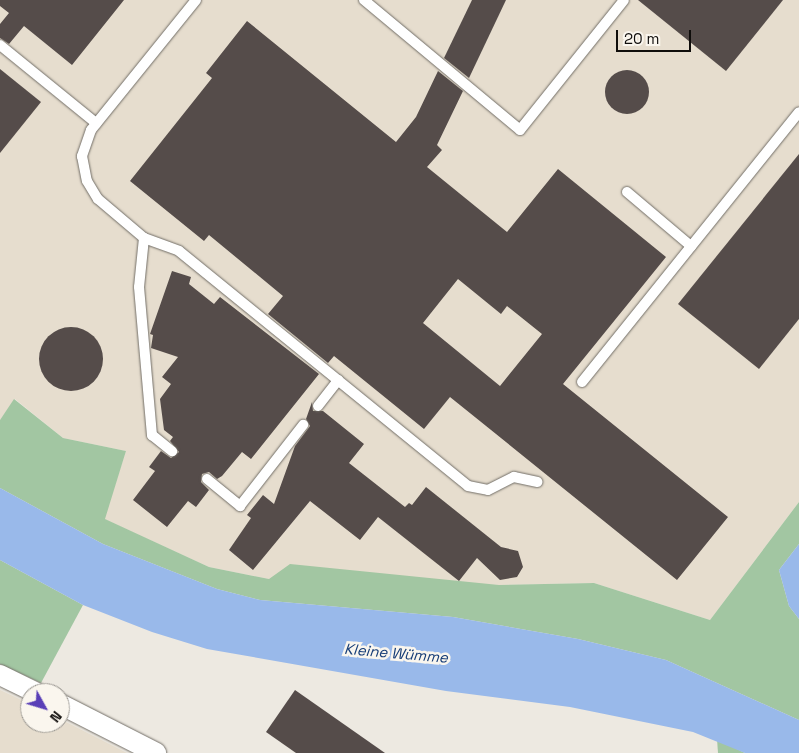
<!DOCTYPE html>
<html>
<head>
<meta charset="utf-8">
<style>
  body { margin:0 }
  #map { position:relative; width:799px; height:753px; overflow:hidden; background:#ede9e1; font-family:"Space Grotesk",sans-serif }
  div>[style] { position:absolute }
  .built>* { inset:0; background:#e6ddce }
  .green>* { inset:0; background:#a2c6a2 }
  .water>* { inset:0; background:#99b9ea }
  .building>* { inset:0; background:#554c4a }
  .round { border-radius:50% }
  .roads { filter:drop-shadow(0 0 1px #726e67) drop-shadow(0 0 1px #726e67) }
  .lane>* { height:10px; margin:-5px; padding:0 5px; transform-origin:5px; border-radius:5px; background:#fff }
  .street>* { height:20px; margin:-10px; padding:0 10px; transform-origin:10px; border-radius:10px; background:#fff }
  span { translate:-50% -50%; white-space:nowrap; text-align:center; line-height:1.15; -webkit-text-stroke:5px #faf6ee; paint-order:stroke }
  .water-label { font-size:15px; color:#163d77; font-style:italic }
  .north { position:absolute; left:20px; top:683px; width:50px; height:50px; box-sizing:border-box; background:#faf6ee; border:1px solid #9c9993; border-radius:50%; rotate:129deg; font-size:14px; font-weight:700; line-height:20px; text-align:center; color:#0f0d0b }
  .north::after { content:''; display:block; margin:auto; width:18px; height:22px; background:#593fb7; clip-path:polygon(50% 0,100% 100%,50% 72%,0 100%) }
  .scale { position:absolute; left:616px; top:30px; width:75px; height:22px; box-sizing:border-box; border:2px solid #0f0d0b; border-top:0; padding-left:6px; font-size:15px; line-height:18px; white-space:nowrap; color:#0f0d0b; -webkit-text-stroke:4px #faf6ee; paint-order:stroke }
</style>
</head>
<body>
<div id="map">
  <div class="built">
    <div style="clip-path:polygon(0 0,799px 0,799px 502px,710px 620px,594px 583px,499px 585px,269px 579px,209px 567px,104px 519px,126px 451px,63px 438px,15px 399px,0 420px)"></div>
    <div style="clip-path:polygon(0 690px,30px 704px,30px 723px,60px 723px,60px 719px,127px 753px,0 753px)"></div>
  </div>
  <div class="green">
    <div style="clip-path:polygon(14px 399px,63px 438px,126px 451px,105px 519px,209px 567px,269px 579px,290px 564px,499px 585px,594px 583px,710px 620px,799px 502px,799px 544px,779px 570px,789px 606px,799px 619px,799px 720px,666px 660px,578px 639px,453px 617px,260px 600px,217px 589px,103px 544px,0 488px,0 420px)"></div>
    <div style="clip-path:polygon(0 560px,83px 605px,41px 683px,0 664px)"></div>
    <div style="clip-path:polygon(717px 739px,745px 753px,718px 753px)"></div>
  </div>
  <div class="water">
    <div style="clip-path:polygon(0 488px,103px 544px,217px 589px,260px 600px,453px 617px,578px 639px,666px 660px,799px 720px,799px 753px,745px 753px,693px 732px,570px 707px,446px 691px,207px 649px,152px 632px,83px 605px,0 560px)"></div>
    <div style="clip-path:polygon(799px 544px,799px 619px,789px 606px,779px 570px)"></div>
  </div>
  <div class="building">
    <div style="clip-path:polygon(0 0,124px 0,72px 65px,24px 26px,9px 44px,0 38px,0 24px,9px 13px,0 6px)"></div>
    <div style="clip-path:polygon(472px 0,506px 0,469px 78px,444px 58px)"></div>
    <div style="clip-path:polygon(638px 0,783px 0,726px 71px)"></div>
    <div style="clip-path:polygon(evenodd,247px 21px,396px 142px,416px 117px,438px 71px,463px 91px,437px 145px,442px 150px,427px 167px,507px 232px,558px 169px,666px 257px,563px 384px,728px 517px,677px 580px,450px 397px,424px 429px,334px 356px,328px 363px,268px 314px,283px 296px,209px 235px,204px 241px,130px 181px,212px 78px,206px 73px,247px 21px,458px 279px,501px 314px,507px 306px,542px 334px,500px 386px,423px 323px,458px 279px)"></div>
    <div style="clip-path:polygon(0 69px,41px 102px,0 153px)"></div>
    <div class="round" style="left:605px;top:70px;width:44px;height:44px"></div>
    <div style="clip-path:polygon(799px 154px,799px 319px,759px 369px,678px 304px)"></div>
    <div style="clip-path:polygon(172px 271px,191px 277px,189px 284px,214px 304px,220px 297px,319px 374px,251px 459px,242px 452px,222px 476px,217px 479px,209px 472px,202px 474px,201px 482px,209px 490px,196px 507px,188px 501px,167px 527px,133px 500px,155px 471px,149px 467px,161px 451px,171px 458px,179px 452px,170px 441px,173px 437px,164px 430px,160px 399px,171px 384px,162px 377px,178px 357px,151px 348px,153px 335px,150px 334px)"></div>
    <div class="round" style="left:39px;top:327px;width:64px;height:64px"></div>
    <div style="clip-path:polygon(312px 402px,313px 411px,323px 411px,364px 444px,349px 463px,405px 507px,409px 503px,412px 505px,426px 487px,501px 547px,518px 551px,523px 567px,517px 577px,500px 580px,477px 558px,459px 581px,378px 517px,360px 540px,310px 501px,253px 570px,229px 550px,251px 518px,247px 515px,263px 495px,274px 504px,295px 446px,310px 426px,306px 419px)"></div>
    <div style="clip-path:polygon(295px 690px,385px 753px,296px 753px,266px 732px)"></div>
  </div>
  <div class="roads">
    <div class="lane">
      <div style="left:196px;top:0;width:167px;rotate:128.9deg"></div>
      <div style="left:91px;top:130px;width:28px;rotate:109deg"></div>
      <div style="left:82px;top:156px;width:25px;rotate:79deg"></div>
      <div style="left:87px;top:181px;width:21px;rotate:59deg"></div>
      <div style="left:98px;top:199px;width:60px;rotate:40.3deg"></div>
      <div style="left:144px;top:238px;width:37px;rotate:20deg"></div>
      <div style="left:179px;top:251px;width:372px;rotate:39.1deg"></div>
      <div style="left:468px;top:486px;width:20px;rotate:11deg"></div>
      <div style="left:488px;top:490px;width:29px;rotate:-27deg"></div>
      <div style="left:514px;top:477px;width:24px;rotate:12deg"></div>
      <div style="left:364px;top:0;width:203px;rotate:39.8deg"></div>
      <div style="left:520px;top:130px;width:166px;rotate:-51.3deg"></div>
      <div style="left:0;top:45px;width:124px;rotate:39.1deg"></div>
      <div style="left:627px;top:192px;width:84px;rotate:40.2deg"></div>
      <div style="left:144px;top:238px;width:49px;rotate:95.8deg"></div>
      <div style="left:139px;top:287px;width:149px;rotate:85deg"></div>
      <div style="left:152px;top:435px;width:26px;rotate:39deg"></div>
      <div style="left:582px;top:382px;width:346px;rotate:-51.2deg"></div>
      <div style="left:318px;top:406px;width:33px;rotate:-52deg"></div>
      <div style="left:207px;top:479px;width:43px;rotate:39.3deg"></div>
      <div style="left:240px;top:506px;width:103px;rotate:-52.1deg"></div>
    </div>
    <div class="street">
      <div style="left:0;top:675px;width:41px;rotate:25.9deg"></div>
      <div style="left:60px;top:704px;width:108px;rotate:27deg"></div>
    </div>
  </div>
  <div class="water-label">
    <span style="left:396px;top:653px;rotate:5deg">Kleine Wümme</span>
  </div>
  <div class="north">N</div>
  <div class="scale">20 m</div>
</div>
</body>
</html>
